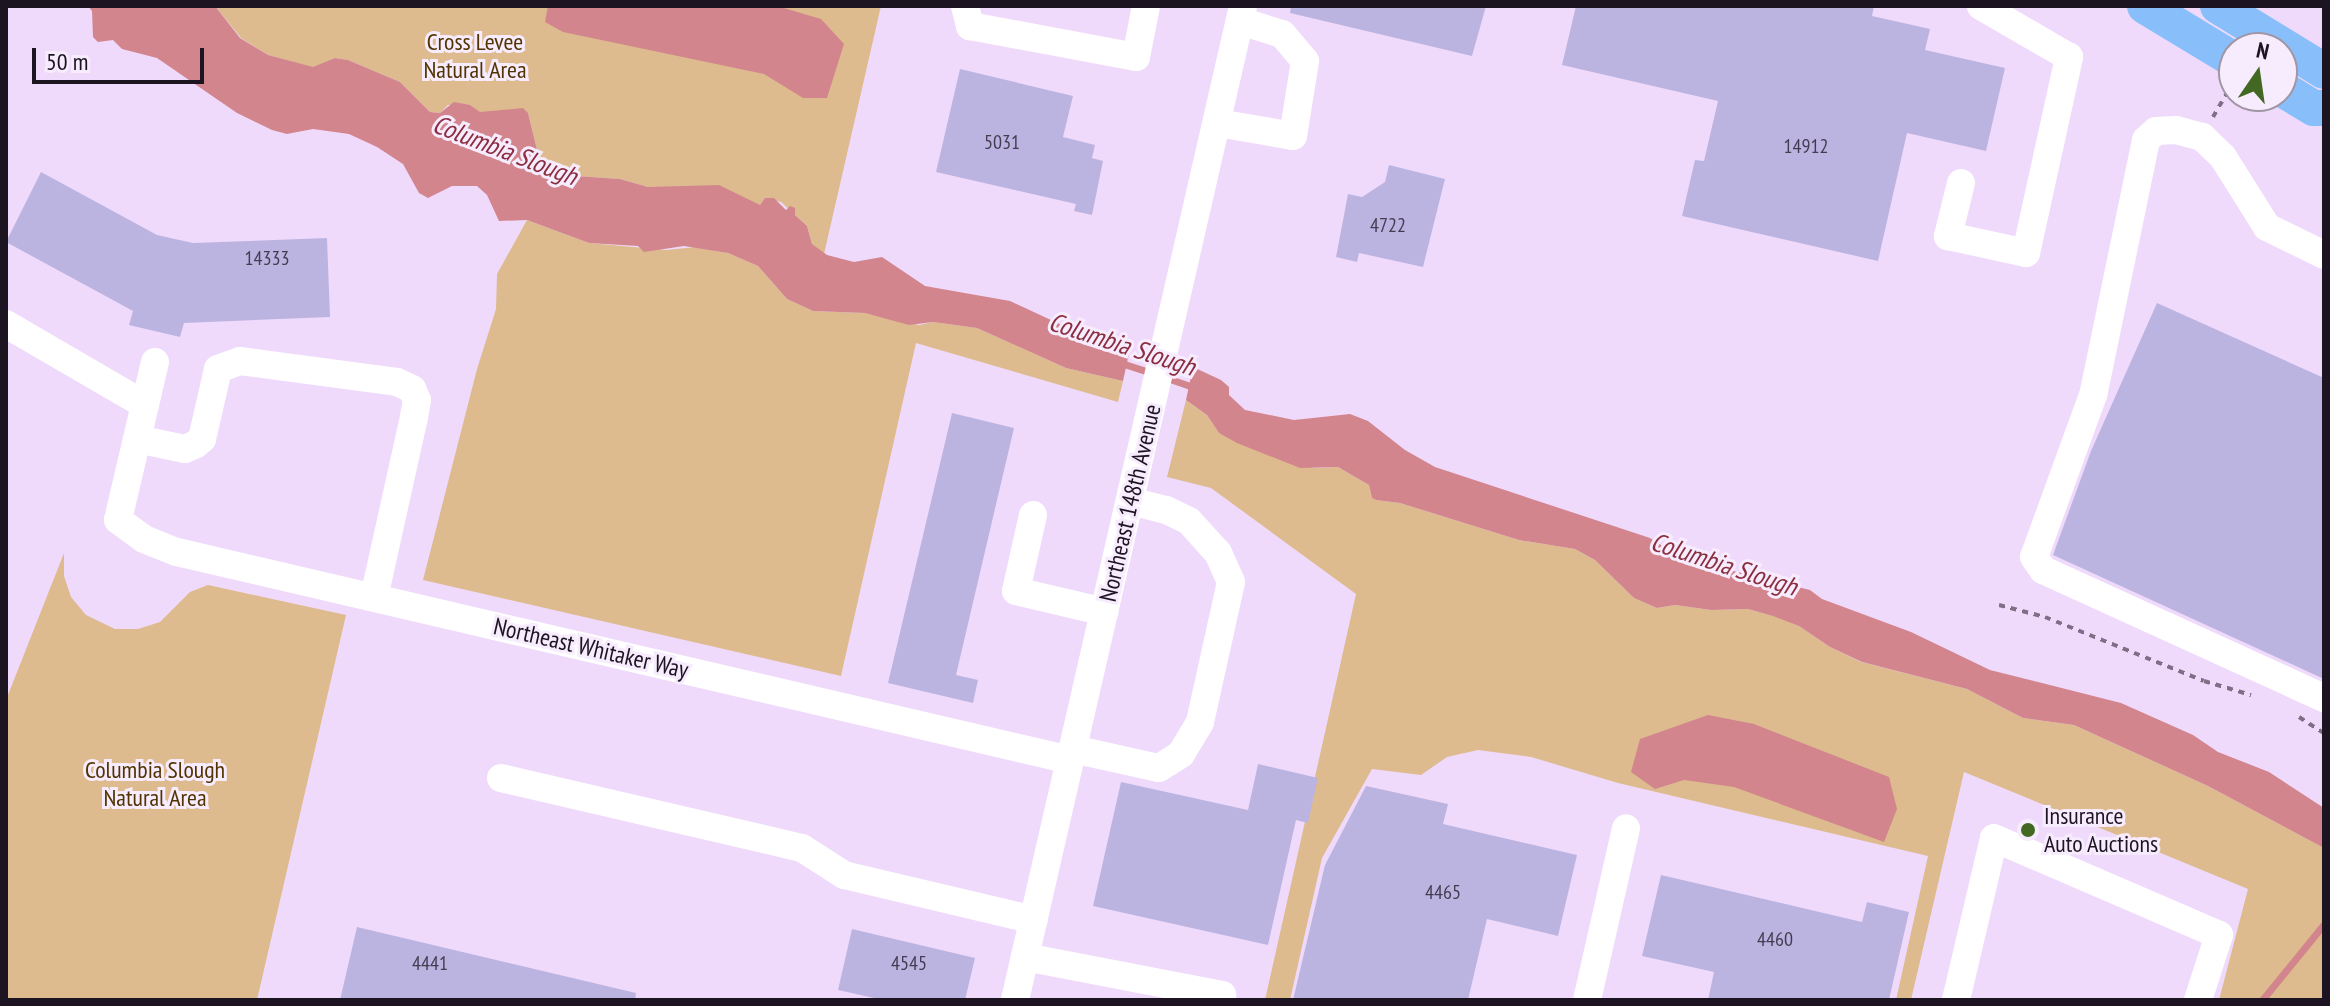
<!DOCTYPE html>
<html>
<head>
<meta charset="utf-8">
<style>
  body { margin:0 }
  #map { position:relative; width:2330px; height:1006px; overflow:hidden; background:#f0dafc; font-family:"PT Sans Narrow",sans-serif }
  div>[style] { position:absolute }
  .green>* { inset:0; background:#ddbb8f }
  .water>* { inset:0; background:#d2858d }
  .stream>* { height:7px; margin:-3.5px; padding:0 3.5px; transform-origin:3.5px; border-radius:3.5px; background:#d2858d }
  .building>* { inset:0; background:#bcb4e0 }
  .path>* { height:4px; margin-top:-2px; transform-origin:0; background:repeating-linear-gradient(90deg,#7e6f86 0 6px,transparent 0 12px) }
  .minor>* { height:28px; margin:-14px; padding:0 14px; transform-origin:14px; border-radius:14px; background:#fff }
  .major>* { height:36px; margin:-18px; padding:0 18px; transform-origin:18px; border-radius:18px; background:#88bffa }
  .dots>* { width:22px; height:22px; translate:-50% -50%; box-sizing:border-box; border:4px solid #f7ecfd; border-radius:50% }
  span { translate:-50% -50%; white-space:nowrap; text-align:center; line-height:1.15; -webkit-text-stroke:6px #f7ecfd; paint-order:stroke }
  .number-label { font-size:20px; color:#453c52 }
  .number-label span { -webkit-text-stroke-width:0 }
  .park-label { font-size:24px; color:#513300 }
  .street-label { font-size:24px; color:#1d1422 }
  .poi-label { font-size:24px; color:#1d1422 }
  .left { translate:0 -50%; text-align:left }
  .water-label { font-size:26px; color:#8b2e3f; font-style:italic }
  .frame { position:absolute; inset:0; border:8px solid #1d1422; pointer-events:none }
  .north { position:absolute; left:2218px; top:32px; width:80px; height:80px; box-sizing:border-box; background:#f7ecfd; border:2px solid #a096a5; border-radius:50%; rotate:13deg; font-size:22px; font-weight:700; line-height:32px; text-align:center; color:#1d1422 }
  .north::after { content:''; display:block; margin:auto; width:28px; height:36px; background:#426822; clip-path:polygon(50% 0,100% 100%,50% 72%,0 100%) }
  .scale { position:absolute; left:32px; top:48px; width:172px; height:36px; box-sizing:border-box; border:4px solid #1d1422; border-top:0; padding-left:10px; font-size:24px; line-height:28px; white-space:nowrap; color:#1d1422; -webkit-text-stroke:6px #f7ecfd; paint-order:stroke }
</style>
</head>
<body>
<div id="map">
  <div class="green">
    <div style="clip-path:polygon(215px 6px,881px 6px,824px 254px,812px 244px,807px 226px,781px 202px,765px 198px,760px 205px,751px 204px,739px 195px,706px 187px,648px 187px,620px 179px,561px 175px,546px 167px,539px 158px,528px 113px,479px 112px,470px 105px,448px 105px,440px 113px,430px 112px,400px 82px,348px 60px,335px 58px,313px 68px,268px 55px,241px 38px)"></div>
    <div style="clip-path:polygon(527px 220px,589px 243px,666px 250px,696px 247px,728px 253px,758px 266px,787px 299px,813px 311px,865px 313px,919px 325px,933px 322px,977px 328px,1066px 368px,1123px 381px,1118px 402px,916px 343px,841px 676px,423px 580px,477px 369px,496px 309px,497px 274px)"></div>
    <div style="clip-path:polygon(1186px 400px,1207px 415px,1219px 433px,1314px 468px,1338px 467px,1369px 485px,1372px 498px,1376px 500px,1400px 503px,1519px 540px,1575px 549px,1595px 560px,1634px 598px,1657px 608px,1675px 605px,1711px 610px,1748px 609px,1774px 616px,1799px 626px,1830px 647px,1861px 662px,1967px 689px,2023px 718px,2074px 725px,2208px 786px,2324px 848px,2324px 1000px,2219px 1000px,2248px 889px,1964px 772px,1911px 1000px,1896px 1000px,1928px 856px,1618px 783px,1531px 757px,1478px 750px,1447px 757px,1421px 775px,1372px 769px,1322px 858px,1290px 1000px,1265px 1000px,1356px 594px,1211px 488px,1167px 477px)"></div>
    <div style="clip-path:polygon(64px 553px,64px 576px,71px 597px,86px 615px,115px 629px,138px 629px,160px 622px,190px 592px,208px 585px,346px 615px,257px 1000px,6px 1000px,6px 700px)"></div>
  </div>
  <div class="water">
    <div style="clip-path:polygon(88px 6px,215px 6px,240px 38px,268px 55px,313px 67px,335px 58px,348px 60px,400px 82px,430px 112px,440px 113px,454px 102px,470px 105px,480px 112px,523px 108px,528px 113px,539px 158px,546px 167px,561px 175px,620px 179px,648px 187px,719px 185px,760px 205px,765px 198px,774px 198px,786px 210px,790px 206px,795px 208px,795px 215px,807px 226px,812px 244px,827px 255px,854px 262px,882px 257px,925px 286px,1010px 301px,1066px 327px,1130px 349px,1123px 381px,1066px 368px,977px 328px,933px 322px,909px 325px,865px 313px,813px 311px,787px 299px,758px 266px,728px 253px,684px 246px,644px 252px,638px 246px,589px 243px,527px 220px,499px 221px,487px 195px,477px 186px,452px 186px,428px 198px,419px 193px,403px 164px,377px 147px,349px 134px,313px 129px,287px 134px,272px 130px,237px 113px,157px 58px,122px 49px,113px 40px,98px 42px,93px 37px,92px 11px)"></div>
    <div style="clip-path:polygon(548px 6px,777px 6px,821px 19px,844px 44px,827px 98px,803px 98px,764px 74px,563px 32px,545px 22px)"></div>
    <div style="clip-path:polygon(1193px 367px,1221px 380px,1229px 387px,1229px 395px,1245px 410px,1294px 420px,1350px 414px,1368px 421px,1405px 450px,1435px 467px,1650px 538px,1675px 554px,1692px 558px,1700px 554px,1703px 562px,1713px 566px,1810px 590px,1822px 599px,1911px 632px,1990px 670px,2121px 703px,2193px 735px,2218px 752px,2269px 772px,2324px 808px,2324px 848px,2208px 786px,2074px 725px,2023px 718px,1967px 689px,1862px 662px,1830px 647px,1799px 626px,1773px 616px,1748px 609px,1711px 610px,1675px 605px,1657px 608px,1634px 598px,1595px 560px,1575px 549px,1519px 540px,1400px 503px,1376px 500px,1372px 498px,1369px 485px,1338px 467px,1300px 468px,1237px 443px,1219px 433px,1207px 415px,1186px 400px)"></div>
    <div style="clip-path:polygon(1708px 715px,1754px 724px,1889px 777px,1897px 809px,1884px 842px,1734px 787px,1684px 780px,1655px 789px,1631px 772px,1640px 739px)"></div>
  </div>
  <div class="stream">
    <div style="left:1118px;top:362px;width:36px;rotate:18deg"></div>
    <div style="left:1164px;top:377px;width:36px;rotate:19deg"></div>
    <div style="left:2262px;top:1000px;width:98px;rotate:-50.8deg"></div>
  </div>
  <div class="building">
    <div style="clip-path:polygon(1291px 6px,1486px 6px,1472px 56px,1290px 13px)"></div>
    <div style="clip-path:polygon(1576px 6px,1874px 6px,1872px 16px,1930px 29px,1925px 50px,2005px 68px,1986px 151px,1907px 133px,1878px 261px,1682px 216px,1695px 160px,1704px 161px,1718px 101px,1562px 65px)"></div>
    <div style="clip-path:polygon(960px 69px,1073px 96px,1063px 137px,1095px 145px,1092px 158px,1103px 161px,1092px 215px,1074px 211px,1076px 204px,936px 172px)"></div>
    <div style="clip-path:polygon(1389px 165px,1445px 179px,1423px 267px,1359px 253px,1357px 262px,1336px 257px,1348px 194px,1362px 197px,1385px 182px)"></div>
    <div style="clip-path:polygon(41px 172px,157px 235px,193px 243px,327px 238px,330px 317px,184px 323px,180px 337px,129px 325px,133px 311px,6px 242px)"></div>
    <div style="clip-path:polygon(2157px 303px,2324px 378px,2324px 679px,2053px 555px,2091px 451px)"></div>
    <div style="clip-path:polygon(952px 413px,1014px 428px,956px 675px,978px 680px,973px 703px,888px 683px)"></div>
    <div style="clip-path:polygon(1258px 764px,1318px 778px,1308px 823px,1296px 820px,1268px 945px,1093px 906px,1121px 782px,1248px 810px)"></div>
    <div style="clip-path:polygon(1366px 786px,1448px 804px,1443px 824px,1577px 855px,1558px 936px,1487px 919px,1468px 1000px,1293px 1000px,1325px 865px)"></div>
    <div style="clip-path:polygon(1661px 875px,1862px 922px,1867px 902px,1909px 912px,1889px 1000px,1708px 1000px,1714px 972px,1642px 956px)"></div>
    <div style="clip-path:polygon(357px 927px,636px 993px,635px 1000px,340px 1000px)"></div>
    <div style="clip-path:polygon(852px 929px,975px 958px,965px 1000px,883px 1000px,838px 990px)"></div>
  </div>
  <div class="path">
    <div style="left:2213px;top:117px;width:34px;rotate:-60deg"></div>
    <div style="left:1999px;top:605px;width:48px;rotate:14.6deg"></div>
    <div style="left:2045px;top:617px;width:171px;rotate:21.9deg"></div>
    <div style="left:2204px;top:681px;width:49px;rotate:16.6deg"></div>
    <div style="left:2299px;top:717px;width:30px;rotate:33deg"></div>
  </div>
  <div class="minor">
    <div style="left:965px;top:6px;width:21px;rotate:76deg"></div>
    <div style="left:970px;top:26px;width:169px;rotate:10.6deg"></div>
    <div style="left:1136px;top:57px;width:52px;rotate:-78.9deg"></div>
    <div style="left:1218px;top:123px;width:76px;rotate:9.8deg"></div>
    <div style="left:1293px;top:136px;width:76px;rotate:-80.9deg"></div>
    <div style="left:1305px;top:61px;width:35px;rotate:-130deg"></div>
    <div style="left:1282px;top:34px;width:44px;rotate:-162.8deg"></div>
    <div style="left:1961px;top:183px;width:55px;rotate:103.8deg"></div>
    <div style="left:1948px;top:236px;width:80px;rotate:12.3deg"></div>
    <div style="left:2026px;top:253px;width:201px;rotate:-77.6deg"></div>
    <div style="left:2069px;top:57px;width:102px;rotate:-149.9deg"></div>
    <div style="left:2324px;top:255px;width:64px;rotate:-153.8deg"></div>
    <div style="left:2267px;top:227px;width:83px;rotate:-122.2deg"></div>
    <div style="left:2223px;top:157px;width:29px;rotate:-136deg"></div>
    <div style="left:2202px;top:137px;width:27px;rotate:-165deg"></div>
    <div style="left:2176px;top:130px;width:20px;rotate:177deg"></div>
    <div style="left:2156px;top:131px;width:13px;rotate:138deg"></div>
    <div style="left:2146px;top:140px;width:260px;rotate:101.7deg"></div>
    <div style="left:2093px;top:395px;width:172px;rotate:110deg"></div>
    <div style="left:2034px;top:557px;width:16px;rotate:55deg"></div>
    <div style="left:2043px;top:570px;width:309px;rotate:24.5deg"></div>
    <div style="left:6px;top:324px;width:161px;rotate:30.2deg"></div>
    <div style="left:155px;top:362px;width:162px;rotate:103.2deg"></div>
    <div style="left:118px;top:520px;width:32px;rotate:36deg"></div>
    <div style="left:144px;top:539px;width:35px;rotate:22deg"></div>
    <div style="left:177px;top:552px;width:917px;rotate:13.11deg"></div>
    <div style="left:137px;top:439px;width:49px;rotate:11.8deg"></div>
    <div style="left:185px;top:449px;width:12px;rotate:-24deg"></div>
    <div style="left:196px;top:444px;width:8px;rotate:-40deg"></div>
    <div style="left:202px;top:439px;width:72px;rotate:-77.1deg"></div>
    <div style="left:218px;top:369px;width:23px;rotate:-20deg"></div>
    <div style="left:240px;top:361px;width:158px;rotate:7.6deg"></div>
    <div style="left:397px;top:382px;width:17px;rotate:25deg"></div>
    <div style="left:412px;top:389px;width:12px;rotate:66deg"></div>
    <div style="left:417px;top:400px;width:17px;rotate:100deg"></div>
    <div style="left:414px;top:417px;width:185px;rotate:102.5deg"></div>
    <div style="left:1033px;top:515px;width:78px;rotate:102.6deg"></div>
    <div style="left:1016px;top:591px;width:91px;rotate:13.3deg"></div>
    <div style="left:1073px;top:749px;width:88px;rotate:12.5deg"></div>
    <div style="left:1159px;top:768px;width:26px;rotate:-32deg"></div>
    <div style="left:1181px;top:754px;width:37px;rotate:-59deg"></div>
    <div style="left:1200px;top:722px;width:143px;rotate:-77.5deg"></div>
    <div style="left:1231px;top:582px;width:32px;rotate:-114deg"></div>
    <div style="left:1218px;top:553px;width:43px;rotate:-132.2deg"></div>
    <div style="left:1189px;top:521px;width:25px;rotate:-154deg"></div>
    <div style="left:1166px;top:510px;width:36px;rotate:-166deg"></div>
    <div style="left:501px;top:778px;width:309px;rotate:13.1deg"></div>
    <div style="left:802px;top:848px;width:50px;rotate:32.7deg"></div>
    <div style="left:844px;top:875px;width:195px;rotate:13.3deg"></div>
    <div style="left:1025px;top:957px;width:201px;rotate:10.9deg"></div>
    <div style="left:1015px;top:1000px;width:1020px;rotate:-77.08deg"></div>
    <div style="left:1587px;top:1000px;width:176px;rotate:-77.2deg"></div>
    <div style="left:1956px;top:1000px;width:166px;rotate:-76.8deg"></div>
    <div style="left:1994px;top:838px;width:245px;rotate:23.3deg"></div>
    <div style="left:2219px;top:935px;width:68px;rotate:107.9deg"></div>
  </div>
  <div class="major">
    <div style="left:2145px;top:6px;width:104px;rotate:31.2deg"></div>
    <div style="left:2218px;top:6px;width:124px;rotate:31.5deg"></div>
    <div style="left:2282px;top:89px;width:37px;rotate:31deg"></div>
    <div style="left:2314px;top:108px;width:10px"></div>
  </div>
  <div class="dots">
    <div style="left:2028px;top:830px;background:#426822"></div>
  </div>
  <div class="number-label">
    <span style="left:1002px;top:142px">5031</span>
    <span style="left:1806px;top:146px">14912</span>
    <span style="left:1388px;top:225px">4722</span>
    <span style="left:267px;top:258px">14333</span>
    <span style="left:1443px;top:892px">4465</span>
    <span style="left:1775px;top:939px">4460</span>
    <span style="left:430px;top:963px">4441</span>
    <span style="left:909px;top:963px">4545</span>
  </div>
  <div class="park-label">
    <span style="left:475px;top:56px">Cross Levee<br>Natural Area</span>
    <span style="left:155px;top:784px">Columbia Slough<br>Natural Area</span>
  </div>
  <div class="street-label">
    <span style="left:1130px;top:503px;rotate:-77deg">Northeast 148th Avenue</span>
    <span style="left:591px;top:648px;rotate:13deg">Northeast Whitaker Way</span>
  </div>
  <div class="poi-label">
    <span class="left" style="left:2044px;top:830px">Insurance<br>Auto Auctions</span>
  </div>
  <div class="water-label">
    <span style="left:505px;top:150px;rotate:21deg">Columbia Slough</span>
    <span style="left:1122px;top:344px;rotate:18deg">Columbia Slough</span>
    <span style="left:1724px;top:564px;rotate:18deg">Columbia Slough</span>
  </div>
  <div class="frame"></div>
  <div class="north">N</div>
  <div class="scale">50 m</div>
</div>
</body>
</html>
